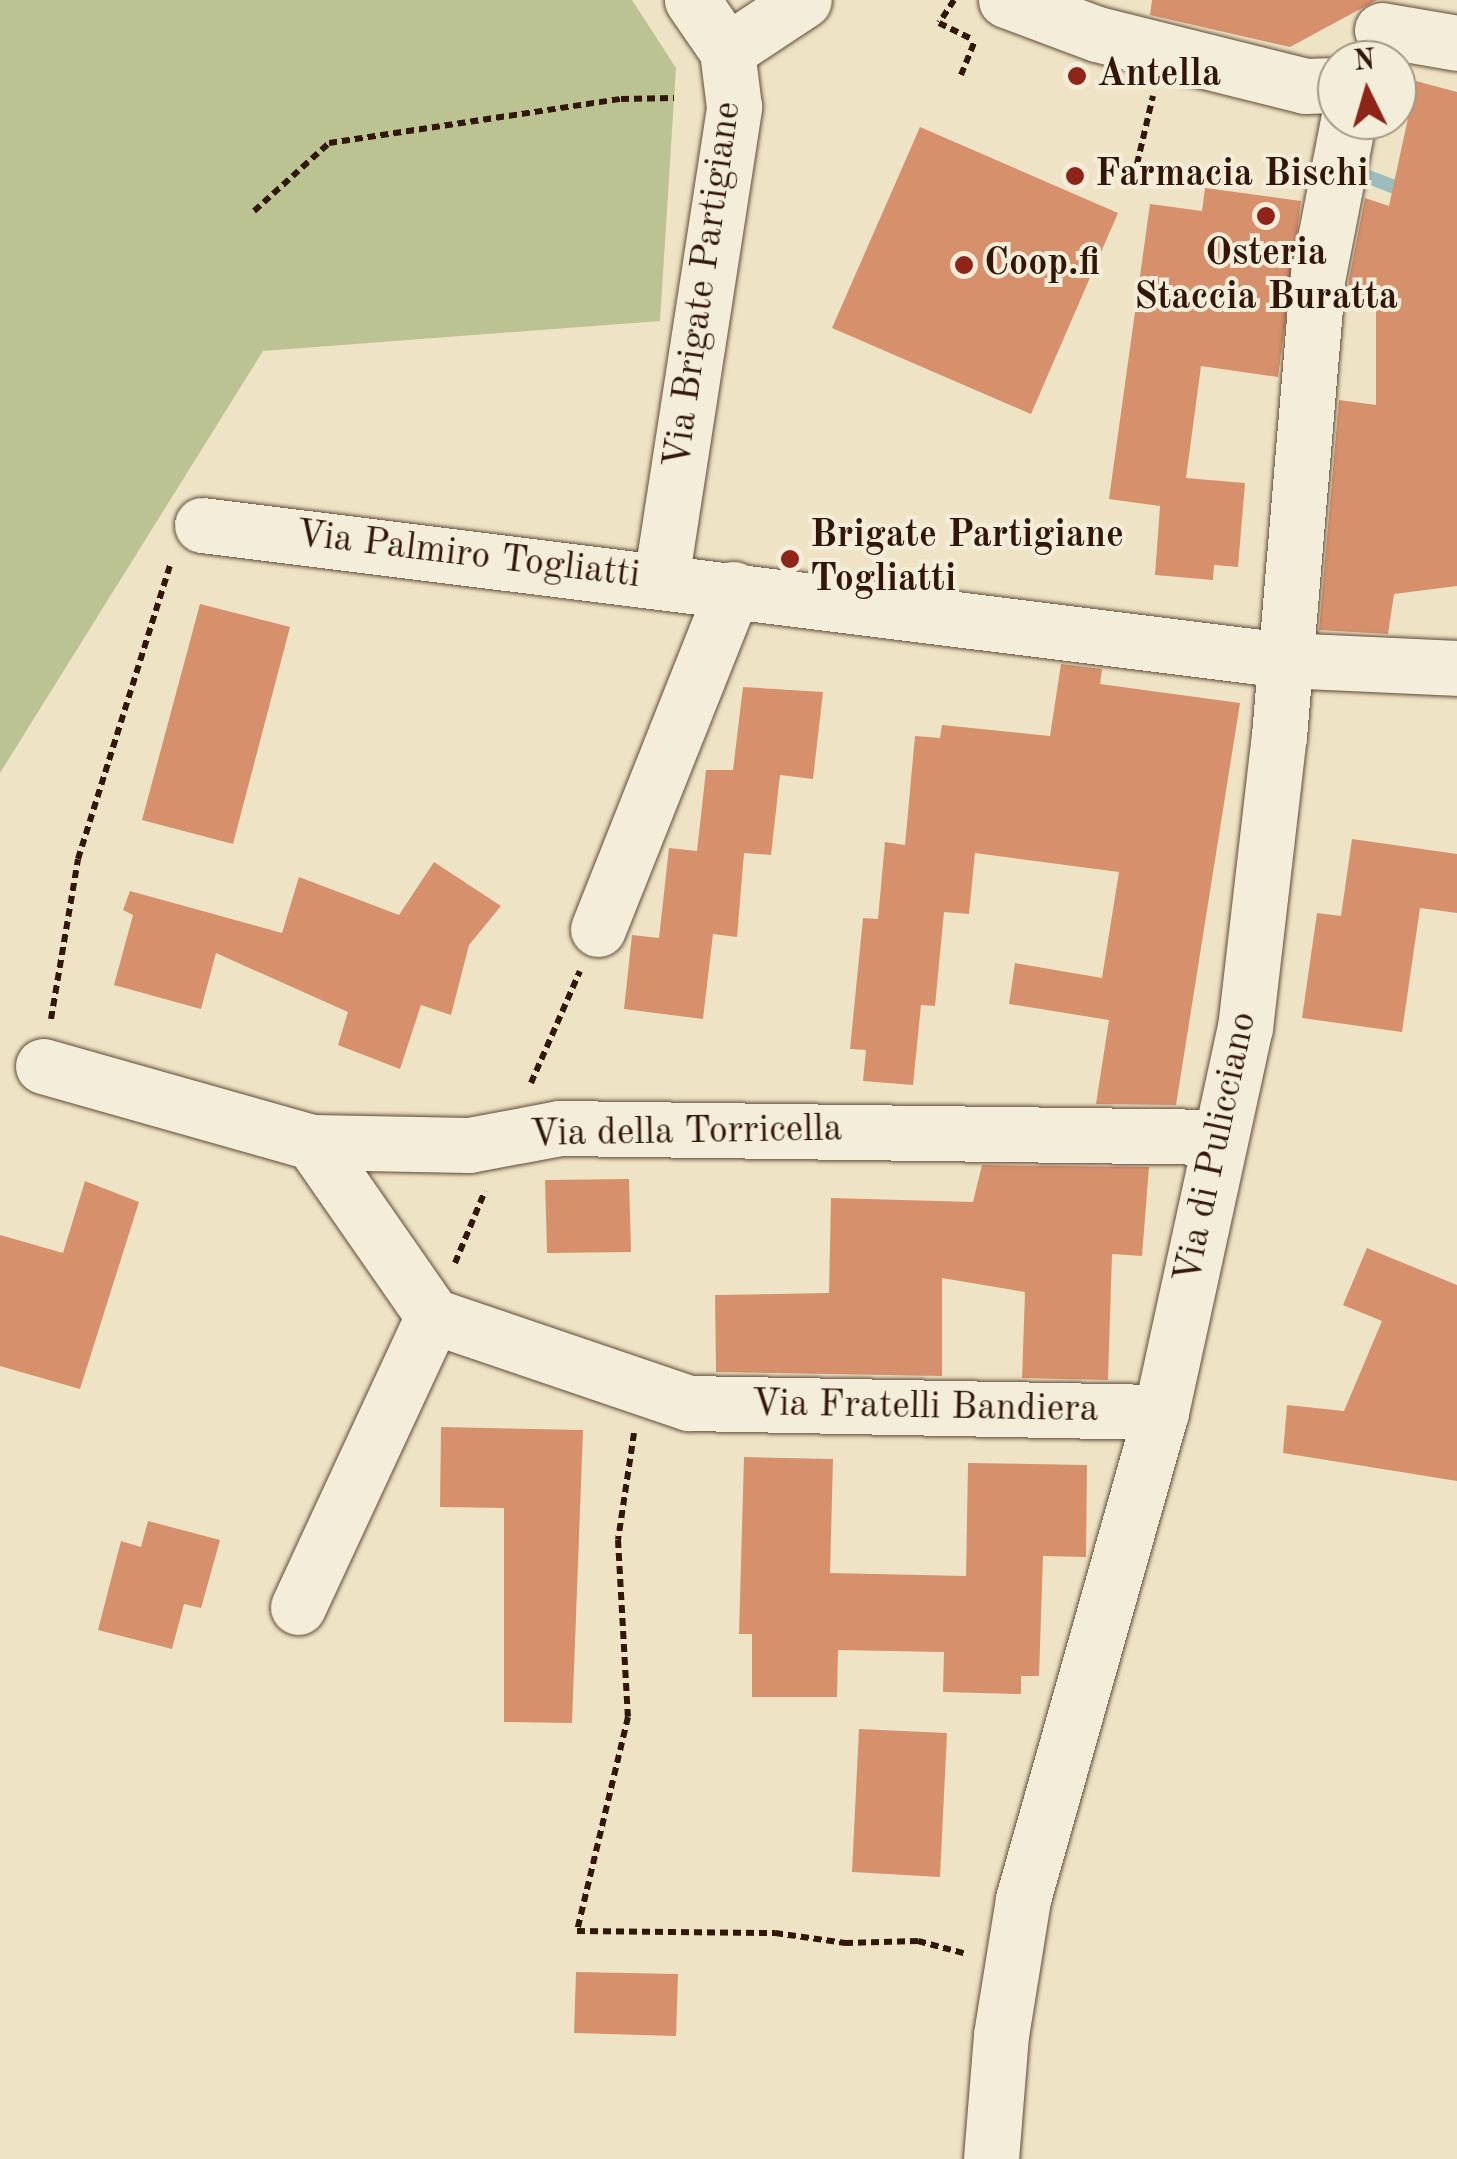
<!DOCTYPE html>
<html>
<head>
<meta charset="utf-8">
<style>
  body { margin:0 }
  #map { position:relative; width:1457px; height:2159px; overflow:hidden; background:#eee4c5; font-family:"Old Standard TT",serif }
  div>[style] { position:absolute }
  .green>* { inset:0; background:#bbc392 }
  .stream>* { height:14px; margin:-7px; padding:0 7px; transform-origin:7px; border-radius:7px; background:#9cbcbd }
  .building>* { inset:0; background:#d6906c }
  .path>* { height:6px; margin-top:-3px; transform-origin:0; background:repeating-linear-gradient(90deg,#321709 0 8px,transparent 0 13px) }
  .roads { filter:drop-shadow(0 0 2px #614a38) drop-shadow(0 0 2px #614a38) }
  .minor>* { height:55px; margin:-27.5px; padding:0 27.5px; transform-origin:27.5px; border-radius:27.5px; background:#f4edd9 }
  .dots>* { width:28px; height:28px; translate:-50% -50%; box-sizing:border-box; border:5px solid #f4edd9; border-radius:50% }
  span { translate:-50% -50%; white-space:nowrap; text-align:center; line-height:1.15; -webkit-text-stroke:8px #f4edd9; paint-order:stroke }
  .poi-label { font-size:38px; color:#321709; font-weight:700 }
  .left { translate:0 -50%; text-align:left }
  .street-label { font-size:38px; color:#321709 }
  .north { position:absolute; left:1317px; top:40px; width:100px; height:100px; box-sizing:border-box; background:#f4edd9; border:2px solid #a69786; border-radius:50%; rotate:355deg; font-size:28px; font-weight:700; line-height:40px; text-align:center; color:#321709 }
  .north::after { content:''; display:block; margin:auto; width:35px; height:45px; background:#8f2418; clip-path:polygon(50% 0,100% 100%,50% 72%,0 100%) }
</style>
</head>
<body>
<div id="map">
  <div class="green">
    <div style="clip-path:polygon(0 0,632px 0,676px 68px,660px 321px,263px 351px,0 773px)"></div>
  </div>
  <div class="stream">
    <div style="left:1358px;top:173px;width:56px;rotate:21deg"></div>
  </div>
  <div class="building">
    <div style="clip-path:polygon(1152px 0,1377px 0,1290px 47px,1150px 15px)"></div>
    <div style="clip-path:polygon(1416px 81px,1457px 92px,1457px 586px,1394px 594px,1388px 634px,1319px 630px,1339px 400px,1376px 405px,1376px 302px,1347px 302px,1349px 279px,1365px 198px,1389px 206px)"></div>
    <div style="clip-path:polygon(920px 127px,1118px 213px,1031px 414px,832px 328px)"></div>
    <div style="clip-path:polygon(1205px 188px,1301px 201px,1278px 377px,1201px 366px,1186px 478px,1245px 483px,1238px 567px,1214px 565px,1213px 580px,1155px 575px,1160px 506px,1109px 499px,1150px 204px,1202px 211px)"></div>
    <div style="clip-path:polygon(200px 604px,290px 627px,233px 844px,142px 820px)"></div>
    <div style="clip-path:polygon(1061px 664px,1102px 669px,1100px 684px,1240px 703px,1176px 1105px,1096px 1104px,1109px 1020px,1009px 1004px,1015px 963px,1102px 978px,1119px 872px,975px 853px,969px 914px,944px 912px,935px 1006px,921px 1005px,913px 1085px,863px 1081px,866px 1050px,850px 1049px,863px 918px,878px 919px,885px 842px,905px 845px,915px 736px,940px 738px,942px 725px,1050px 736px)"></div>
    <div style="clip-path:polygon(743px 687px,823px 692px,813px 779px,780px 775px,771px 855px,744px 853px,737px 937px,713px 934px,703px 1019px,624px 1009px,632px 935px,659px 938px,669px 848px,697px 851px,706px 770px,733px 770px)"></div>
    <div style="clip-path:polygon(1352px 839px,1457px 854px,1457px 913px,1420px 908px,1402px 1032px,1302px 1018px,1317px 913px,1341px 916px)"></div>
    <div style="clip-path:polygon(434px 862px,501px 906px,469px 945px,451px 1015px,421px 1005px,400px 1069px,338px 1045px,348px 1012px,216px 953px,201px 1009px,114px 985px,133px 915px,123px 910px,130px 891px,282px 933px,299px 877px,399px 915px)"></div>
    <div style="clip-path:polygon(982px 1165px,1149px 1167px,1142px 1256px,1112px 1254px,1108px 1380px,1022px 1378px,1025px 1292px,942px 1278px,942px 1376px,716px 1372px,715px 1295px,829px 1293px,831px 1198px,973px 1202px)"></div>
    <div style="clip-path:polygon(629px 1179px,631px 1252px,547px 1253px,545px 1180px)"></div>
    <div style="clip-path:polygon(85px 1181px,139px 1202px,80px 1389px,0 1366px,0 1235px,63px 1253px)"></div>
    <div style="clip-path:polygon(1367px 1248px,1457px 1285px,1457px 1481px,1283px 1453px,1287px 1405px,1344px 1411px,1382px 1321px,1343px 1305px)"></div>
    <div style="clip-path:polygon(441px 1427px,583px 1430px,572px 1723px,504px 1722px,504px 1508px,440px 1507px)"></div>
    <div style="clip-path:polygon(744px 1457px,833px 1459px,830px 1573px,966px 1576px,968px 1463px,1087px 1465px,1086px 1557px,1043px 1556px,1039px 1676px,1021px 1676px,1021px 1694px,943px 1692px,944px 1652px,838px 1650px,837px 1697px,752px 1697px,752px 1634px,739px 1634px)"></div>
    <div style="clip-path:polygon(148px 1521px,220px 1540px,201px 1608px,184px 1604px,172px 1649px,98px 1630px,121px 1541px,141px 1547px)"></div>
    <div style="clip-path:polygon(859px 1729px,947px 1733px,940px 1877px,852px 1872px)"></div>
    <div style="clip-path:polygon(576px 1972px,678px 1974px,676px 2036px,574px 2033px)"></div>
  </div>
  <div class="path">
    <div style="left:954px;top:0;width:27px;rotate:123deg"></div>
    <div style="left:939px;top:23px;width:37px;rotate:26deg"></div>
    <div style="left:961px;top:75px;width:38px;rotate:-68deg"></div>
    <div style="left:1137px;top:164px;width:70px;rotate:-76.8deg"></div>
    <div style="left:254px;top:211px;width:101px;rotate:-42.2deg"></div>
    <div style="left:329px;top:143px;width:295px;rotate:-8.6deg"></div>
    <div style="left:621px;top:99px;width:53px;rotate:-1.1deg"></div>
    <div style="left:51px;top:1019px;width:162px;rotate:-80.4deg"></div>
    <div style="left:78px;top:859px;width:310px;rotate:-72.6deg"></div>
    <div style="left:531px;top:1083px;width:122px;rotate:-66.4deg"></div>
    <div style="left:455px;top:1263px;width:78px;rotate:-67.4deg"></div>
    <div style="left:634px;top:1433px;width:108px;rotate:98.5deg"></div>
    <div style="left:618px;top:1540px;width:177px;rotate:86.8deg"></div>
    <div style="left:628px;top:1717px;width:220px;rotate:103.4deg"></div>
    <div style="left:577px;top:1931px;width:198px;rotate:0.6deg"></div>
    <div style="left:775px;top:1933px;width:71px;rotate:8.1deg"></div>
    <div style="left:845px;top:1943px;width:73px;rotate:-1.6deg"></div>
    <div style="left:918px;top:1941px;width:51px;rotate:14.9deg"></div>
  </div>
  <div class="roads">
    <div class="minor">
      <div style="left:1006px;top:0;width:97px;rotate:20.5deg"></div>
      <div style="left:1097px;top:34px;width:214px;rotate:14deg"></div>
      <div style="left:1305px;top:86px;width:32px;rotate:-2deg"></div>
      <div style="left:1382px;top:30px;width:76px;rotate:9.8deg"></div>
      <div style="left:727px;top:51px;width:92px;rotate:-33.5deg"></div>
      <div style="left:202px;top:525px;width:1090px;rotate:7.11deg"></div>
      <div style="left:1284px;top:660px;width:173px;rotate:2.6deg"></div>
      <div style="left:661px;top:580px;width:479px;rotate:-81.2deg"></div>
      <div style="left:734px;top:107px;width:56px;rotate:-97.1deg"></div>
      <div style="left:727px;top:51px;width:62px;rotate:-124.5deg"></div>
      <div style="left:598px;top:929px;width:366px;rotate:-68.3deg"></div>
      <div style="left:43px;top:1066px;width:280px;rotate:15.8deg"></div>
      <div style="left:312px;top:1142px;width:157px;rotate:1.1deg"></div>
      <div style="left:469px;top:1145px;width:93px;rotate:-10.6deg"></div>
      <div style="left:560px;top:1128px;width:660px;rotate:0.78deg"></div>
      <div style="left:312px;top:1142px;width:212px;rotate:55.2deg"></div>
      <div style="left:433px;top:1316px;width:270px;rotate:18.8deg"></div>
      <div style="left:689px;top:1403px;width:472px;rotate:1.1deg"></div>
      <div style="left:298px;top:1607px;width:321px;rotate:-65.1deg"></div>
      <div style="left:991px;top:2159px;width:124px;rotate:-85.4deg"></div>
      <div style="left:1001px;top:2035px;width:138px;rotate:-80.8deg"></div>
      <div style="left:1023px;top:1899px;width:506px;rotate:-74.18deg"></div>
      <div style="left:1161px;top:1412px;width:393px;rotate:-77.7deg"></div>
      <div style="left:1245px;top:1028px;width:294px;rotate:-83.4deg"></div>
      <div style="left:1279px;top:736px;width:463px;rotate:-85.2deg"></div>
      <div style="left:1318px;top:275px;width:158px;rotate:-79deg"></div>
    </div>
  </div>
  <div class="dots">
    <div style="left:1077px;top:76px;background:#8f2418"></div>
    <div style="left:1075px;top:176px;background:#8f2418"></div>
    <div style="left:1266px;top:216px;background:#8f2418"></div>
    <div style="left:964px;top:265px;background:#8f2418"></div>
    <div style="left:790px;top:559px;background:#8f2418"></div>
  </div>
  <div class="poi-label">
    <span class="left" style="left:1097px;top:76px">Antella</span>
    <span class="left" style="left:1095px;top:176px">Farmacia Bischi</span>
    <span style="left:1266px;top:277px">Osteria<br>Staccia Buratta</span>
    <span class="left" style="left:984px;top:265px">Coop.fi</span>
    <span class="left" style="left:810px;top:559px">Brigate Partigiane<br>Togliatti</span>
  </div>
  <div class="street-label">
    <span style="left:704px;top:285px;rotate:-82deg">Via Brigate Partigiane</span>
    <span style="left:468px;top:556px;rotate:7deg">Via Palmiro Togliatti</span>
    <span style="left:686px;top:1133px;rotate:-1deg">Via della Torricella</span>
    <span style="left:1217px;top:1148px;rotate:-78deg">Via di Pulicciano</span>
    <span style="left:925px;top:1408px;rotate:1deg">Via Fratelli Bandiera</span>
  </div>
  <div class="north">N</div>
</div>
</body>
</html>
